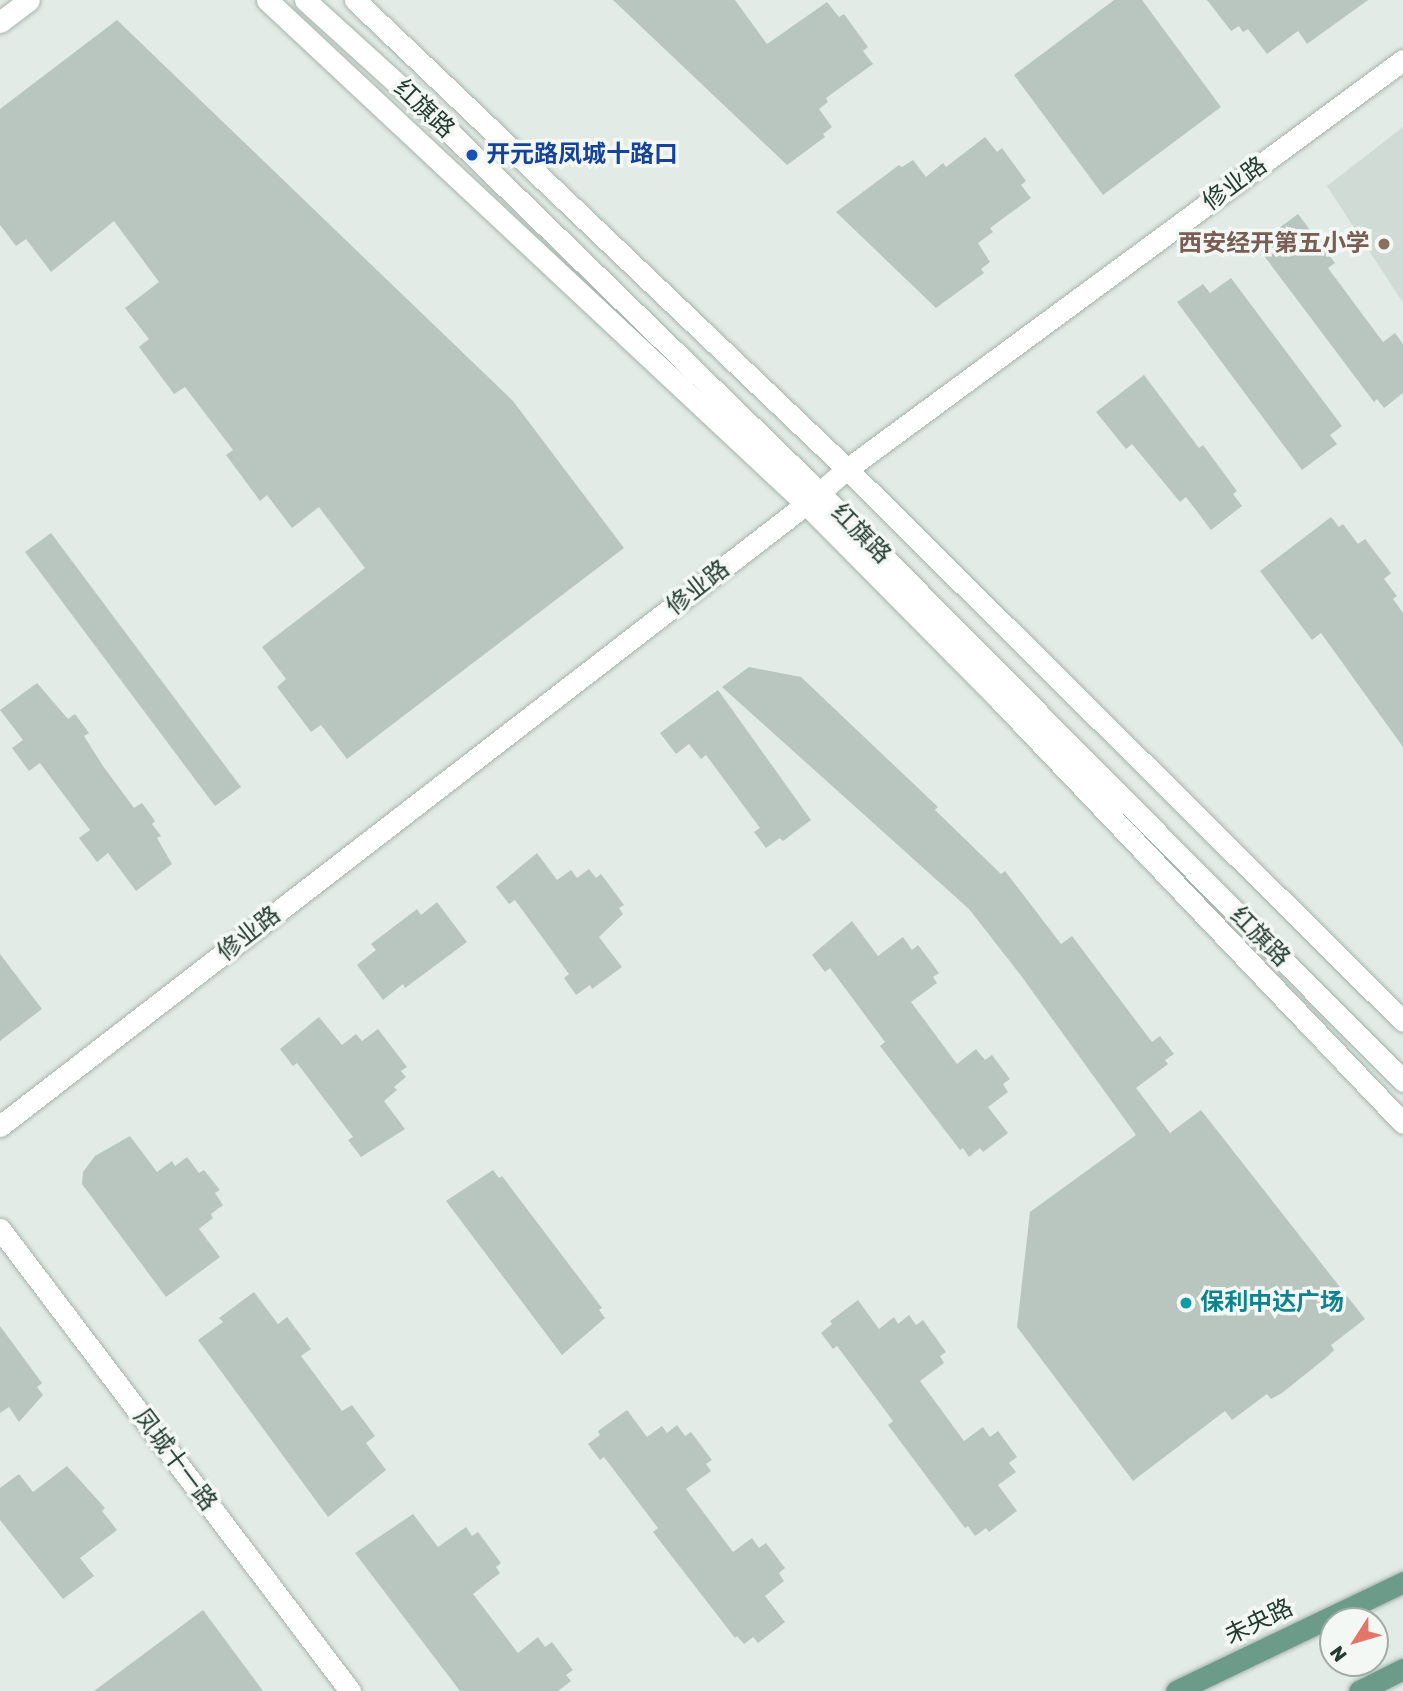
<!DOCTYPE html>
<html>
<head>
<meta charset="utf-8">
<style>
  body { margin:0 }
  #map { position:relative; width:1403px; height:1691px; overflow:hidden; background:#e3ebe6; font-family:Rubik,"Noto Sans SC",sans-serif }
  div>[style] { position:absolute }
  .built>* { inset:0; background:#d1dbd5 }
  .building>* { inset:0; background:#b9c6bf }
  .roads { filter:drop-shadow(0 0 2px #a6b3ac) drop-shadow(0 0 2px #a6b3ac) }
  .street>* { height:21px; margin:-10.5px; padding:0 10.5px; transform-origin:10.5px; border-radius:10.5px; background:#fff }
  .secondary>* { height:21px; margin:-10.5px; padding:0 10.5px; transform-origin:10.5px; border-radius:10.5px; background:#fff }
  .primary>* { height:21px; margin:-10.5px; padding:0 10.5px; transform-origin:10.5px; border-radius:10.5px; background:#6c9c89 }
  .dots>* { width:19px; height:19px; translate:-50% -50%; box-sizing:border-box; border:4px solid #f3f8f5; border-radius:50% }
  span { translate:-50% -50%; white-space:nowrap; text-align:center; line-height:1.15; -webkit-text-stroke:7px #f3f8f5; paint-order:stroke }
  .street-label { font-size:24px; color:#253b32 }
  .transit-label { font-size:24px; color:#164399; font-weight:700 }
  .left { translate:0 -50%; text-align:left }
  .education-label { font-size:24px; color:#785e54; font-weight:700 }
  .right { translate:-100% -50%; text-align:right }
  .culture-label { font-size:24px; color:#0d838f; font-weight:700 }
  .north { position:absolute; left:1319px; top:1607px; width:70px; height:70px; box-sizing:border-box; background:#f3f8f5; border:2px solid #a1aca7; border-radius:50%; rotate:233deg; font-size:19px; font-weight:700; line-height:28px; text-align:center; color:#253b32 }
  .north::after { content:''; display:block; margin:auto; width:24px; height:32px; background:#e37569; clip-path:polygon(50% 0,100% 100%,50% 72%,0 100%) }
</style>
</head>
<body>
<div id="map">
  <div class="built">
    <div style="clip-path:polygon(1403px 127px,1403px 303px,1327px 186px)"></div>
  </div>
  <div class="building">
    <div style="clip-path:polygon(613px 0,735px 0,767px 44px,827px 2px,839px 17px,844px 14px,868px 47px,863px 51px,873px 64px,826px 98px,828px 102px,819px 109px,832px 127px,823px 134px,825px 137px,787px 165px)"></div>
    <div style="clip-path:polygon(1114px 0,1142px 0,1221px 107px,1103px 195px,1014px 75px)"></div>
    <div style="clip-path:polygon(1207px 0,1368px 0,1307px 44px,1298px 31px,1267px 54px,1248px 29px,1243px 32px,1239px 26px,1231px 31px)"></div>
    <div style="clip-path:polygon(117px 20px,513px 401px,624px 548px,347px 759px,321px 725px,311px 732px,277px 687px,286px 679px,262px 647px,365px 568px,319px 507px,292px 528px,267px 495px,260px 501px,226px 455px,233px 450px,185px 387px,174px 394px,139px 347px,149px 339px,125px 308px,159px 282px,114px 221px,51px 272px,26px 239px,16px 246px,0 225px,0 109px)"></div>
    <div style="clip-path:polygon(985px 137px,997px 152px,1002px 148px,1026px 181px,1021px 185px,1031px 198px,990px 228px,993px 232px,978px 243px,990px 262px,981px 269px,984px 273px,936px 308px,836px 212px,899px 165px,902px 167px,913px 160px,926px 177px,943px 163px,946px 167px)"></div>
    <div style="clip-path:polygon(1298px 214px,1335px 263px,1328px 268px,1383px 342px,1395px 333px,1403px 344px,1403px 393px,1384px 408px,1377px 399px,1374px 402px,1256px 245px)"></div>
    <div style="clip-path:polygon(1231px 278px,1342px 426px,1330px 435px,1337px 444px,1302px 470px,1177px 302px,1203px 284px,1210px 293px)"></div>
    <div style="clip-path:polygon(1144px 375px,1199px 448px,1203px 445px,1237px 491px,1233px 494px,1242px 506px,1211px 530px,1186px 497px,1180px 502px,1132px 444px,1126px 449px,1096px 412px)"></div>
    <div style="clip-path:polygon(1331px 517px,1339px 527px,1343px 524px,1358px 544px,1365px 539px,1391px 573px,1384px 579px,1397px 596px,1393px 599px,1403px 613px,1403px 747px,1321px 633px,1312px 640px,1260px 571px)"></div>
    <div style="clip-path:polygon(51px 533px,241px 787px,215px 806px,25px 552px)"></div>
    <div style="clip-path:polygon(749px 667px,801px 677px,938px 807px,935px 810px,1001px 874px,1005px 871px,1061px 944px,1072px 936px,1152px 1042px,1160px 1036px,1174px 1054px,1165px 1060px,1168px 1064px,1136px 1088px,1170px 1133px,1201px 1110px,1365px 1319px,1331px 1345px,1334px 1350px,1327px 1357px,1282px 1393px,1271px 1399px,1267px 1394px,1232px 1420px,1225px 1411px,1133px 1481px,1017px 1327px,1030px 1212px,1136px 1135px,1022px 977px,969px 909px,722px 687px)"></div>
    <div style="clip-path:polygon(37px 683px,68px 719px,75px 714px,89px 733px,84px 736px,103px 766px,134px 808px,142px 803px,155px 821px,152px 824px,161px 836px,157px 838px,172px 864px,136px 891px,108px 853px,97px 862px,79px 838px,90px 830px,40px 763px,29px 771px,12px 748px,23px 740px,0 710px)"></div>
    <div style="clip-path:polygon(718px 690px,811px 820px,783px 841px,780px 838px,766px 848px,754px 832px,760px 828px,706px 755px,701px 759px,689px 744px,676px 754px,660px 733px)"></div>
    <div style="clip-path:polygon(537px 853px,557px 880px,571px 870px,577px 878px,589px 869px,596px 878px,601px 874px,624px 905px,619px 908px,623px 914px,599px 937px,622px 967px,592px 989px,590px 985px,576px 995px,564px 978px,569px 974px,515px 900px,509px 904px,496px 887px)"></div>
    <div style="clip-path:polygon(437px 902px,467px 942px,405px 988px,403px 984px,383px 1000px,357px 965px,376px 950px,371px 944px,417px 909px,421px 915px)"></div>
    <div style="clip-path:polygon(852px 921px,878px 956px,903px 937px,912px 950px,918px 945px,939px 973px,933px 977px,937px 983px,911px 1002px,957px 1064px,976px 1049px,985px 1060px,992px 1055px,1010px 1079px,1003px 1084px,1008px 1092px,988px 1107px,1008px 1133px,983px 1152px,980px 1148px,969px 1157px,963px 1148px,960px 1150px,880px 1046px,885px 1042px,830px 968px,825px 972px,812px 955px)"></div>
    <div style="clip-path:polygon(0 954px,42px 1009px,0 1041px)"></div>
    <div style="clip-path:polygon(319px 1017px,342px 1045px,356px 1034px,362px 1041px,378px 1029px,407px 1067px,401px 1071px,406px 1077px,394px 1087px,397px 1090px,384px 1101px,405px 1129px,361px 1157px,348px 1140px,353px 1137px,297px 1063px,293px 1066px,280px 1049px)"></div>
    <div style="clip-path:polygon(130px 1136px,157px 1172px,172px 1161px,175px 1166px,187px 1157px,199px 1173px,204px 1170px,220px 1190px,215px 1193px,223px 1205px,211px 1214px,213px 1218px,199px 1229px,220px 1257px,166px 1297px,82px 1184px,83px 1172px,95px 1156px)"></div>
    <div style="clip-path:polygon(493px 1170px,499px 1178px,502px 1176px,602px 1308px,599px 1310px,605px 1318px,562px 1355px,446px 1201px)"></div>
    <div style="clip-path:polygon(254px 1292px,278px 1324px,287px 1317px,311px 1349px,301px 1356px,342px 1411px,352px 1405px,375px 1436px,366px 1443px,386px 1470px,328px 1517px,198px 1340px,223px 1322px,219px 1318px)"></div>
    <div style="clip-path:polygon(858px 1300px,879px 1329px,894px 1317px,898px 1324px,909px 1315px,916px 1325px,923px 1320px,946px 1352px,940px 1356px,944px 1363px,920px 1381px,964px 1441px,983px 1427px,990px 1437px,998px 1431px,1017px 1457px,1009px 1463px,1016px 1472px,998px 1485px,1017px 1511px,989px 1532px,986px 1528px,975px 1536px,968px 1526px,965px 1528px,888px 1425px,893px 1421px,837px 1346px,833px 1349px,821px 1333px,832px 1324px,830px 1321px)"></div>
    <div style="clip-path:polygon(0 1326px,42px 1383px,37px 1387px,43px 1395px,19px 1422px,9px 1407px,0 1413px)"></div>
    <div style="clip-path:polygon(627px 1410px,647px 1437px,662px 1426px,667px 1433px,677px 1425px,685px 1436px,691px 1432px,712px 1460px,706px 1464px,711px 1471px,686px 1489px,733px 1552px,752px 1538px,759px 1548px,766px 1543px,785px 1568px,779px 1573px,784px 1581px,765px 1596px,785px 1622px,758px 1643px,753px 1637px,744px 1644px,737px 1636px,735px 1638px,653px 1532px,658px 1528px,604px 1457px,600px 1460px,588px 1444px,600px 1435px,598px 1431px)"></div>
    <div style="clip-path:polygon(67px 1466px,105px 1508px,102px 1511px,117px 1530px,80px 1558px,94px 1576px,63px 1599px,0 1520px,0 1488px,19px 1474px,33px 1492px)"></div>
    <div style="clip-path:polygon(413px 1514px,438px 1547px,466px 1527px,472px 1536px,478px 1532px,501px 1563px,496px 1567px,500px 1573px,473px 1594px,518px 1653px,538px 1637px,545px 1647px,552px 1642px,573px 1670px,566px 1675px,571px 1681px,558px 1691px,460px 1691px,355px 1553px)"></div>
    <div style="clip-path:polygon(203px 1610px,263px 1691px,94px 1691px)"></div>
  </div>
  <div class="roads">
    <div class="street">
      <div style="left:267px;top:0;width:738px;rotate:43.08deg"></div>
      <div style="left:806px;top:504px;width:272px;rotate:45.3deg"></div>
      <div style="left:997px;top:697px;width:588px;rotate:46.38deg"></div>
    </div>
    <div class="secondary">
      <div style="left:305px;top:0;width:176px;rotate:42.2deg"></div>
      <div style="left:435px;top:118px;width:537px;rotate:44.25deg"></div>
      <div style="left:820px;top:493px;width:828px;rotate:45.24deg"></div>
      <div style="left:355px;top:0;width:680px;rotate:43.63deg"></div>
      <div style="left:847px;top:469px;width:783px;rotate:44.79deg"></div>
      <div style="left:0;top:22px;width:36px;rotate:-37deg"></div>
      <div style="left:0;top:1126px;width:1018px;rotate:-37.66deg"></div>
      <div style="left:806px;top:504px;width:54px;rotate:-40.5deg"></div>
      <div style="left:847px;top:469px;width:690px;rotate:-36.34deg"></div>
      <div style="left:0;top:1229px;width:580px;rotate:52.85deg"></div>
    </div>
    <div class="primary">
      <div style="left:1176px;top:1691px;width:252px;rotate:-25.6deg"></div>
      <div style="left:1359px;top:1691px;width:49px;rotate:-26.6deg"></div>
    </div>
  </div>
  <div class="dots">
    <div style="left:472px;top:155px;background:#1a4fb4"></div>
    <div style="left:1384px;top:244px;background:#8d6e63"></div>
    <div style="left:1186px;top:1303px;background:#0f9aa8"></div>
  </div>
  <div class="street-label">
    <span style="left:424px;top:109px;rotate:43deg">红旗路</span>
    <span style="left:1235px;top:184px;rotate:-36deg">修业路</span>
    <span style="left:861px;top:534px;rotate:45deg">红旗路</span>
    <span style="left:698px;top:588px;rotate:-38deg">修业路</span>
    <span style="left:249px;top:934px;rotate:-38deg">修业路</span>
    <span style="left:1260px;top:937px;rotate:45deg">红旗路</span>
    <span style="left:175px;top:1460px;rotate:53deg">凤城十一路</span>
    <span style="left:1259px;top:1622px;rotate:-26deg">未央路</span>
  </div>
  <div class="transit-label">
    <span class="left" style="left:486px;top:155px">开元路凤城十路口</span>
  </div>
  <div class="education-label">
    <span class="right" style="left:1370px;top:244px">西安经开第五小学</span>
  </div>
  <div class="culture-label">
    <span class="left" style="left:1200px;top:1303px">保利中达广场</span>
  </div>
  <div class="north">N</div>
</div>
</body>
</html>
